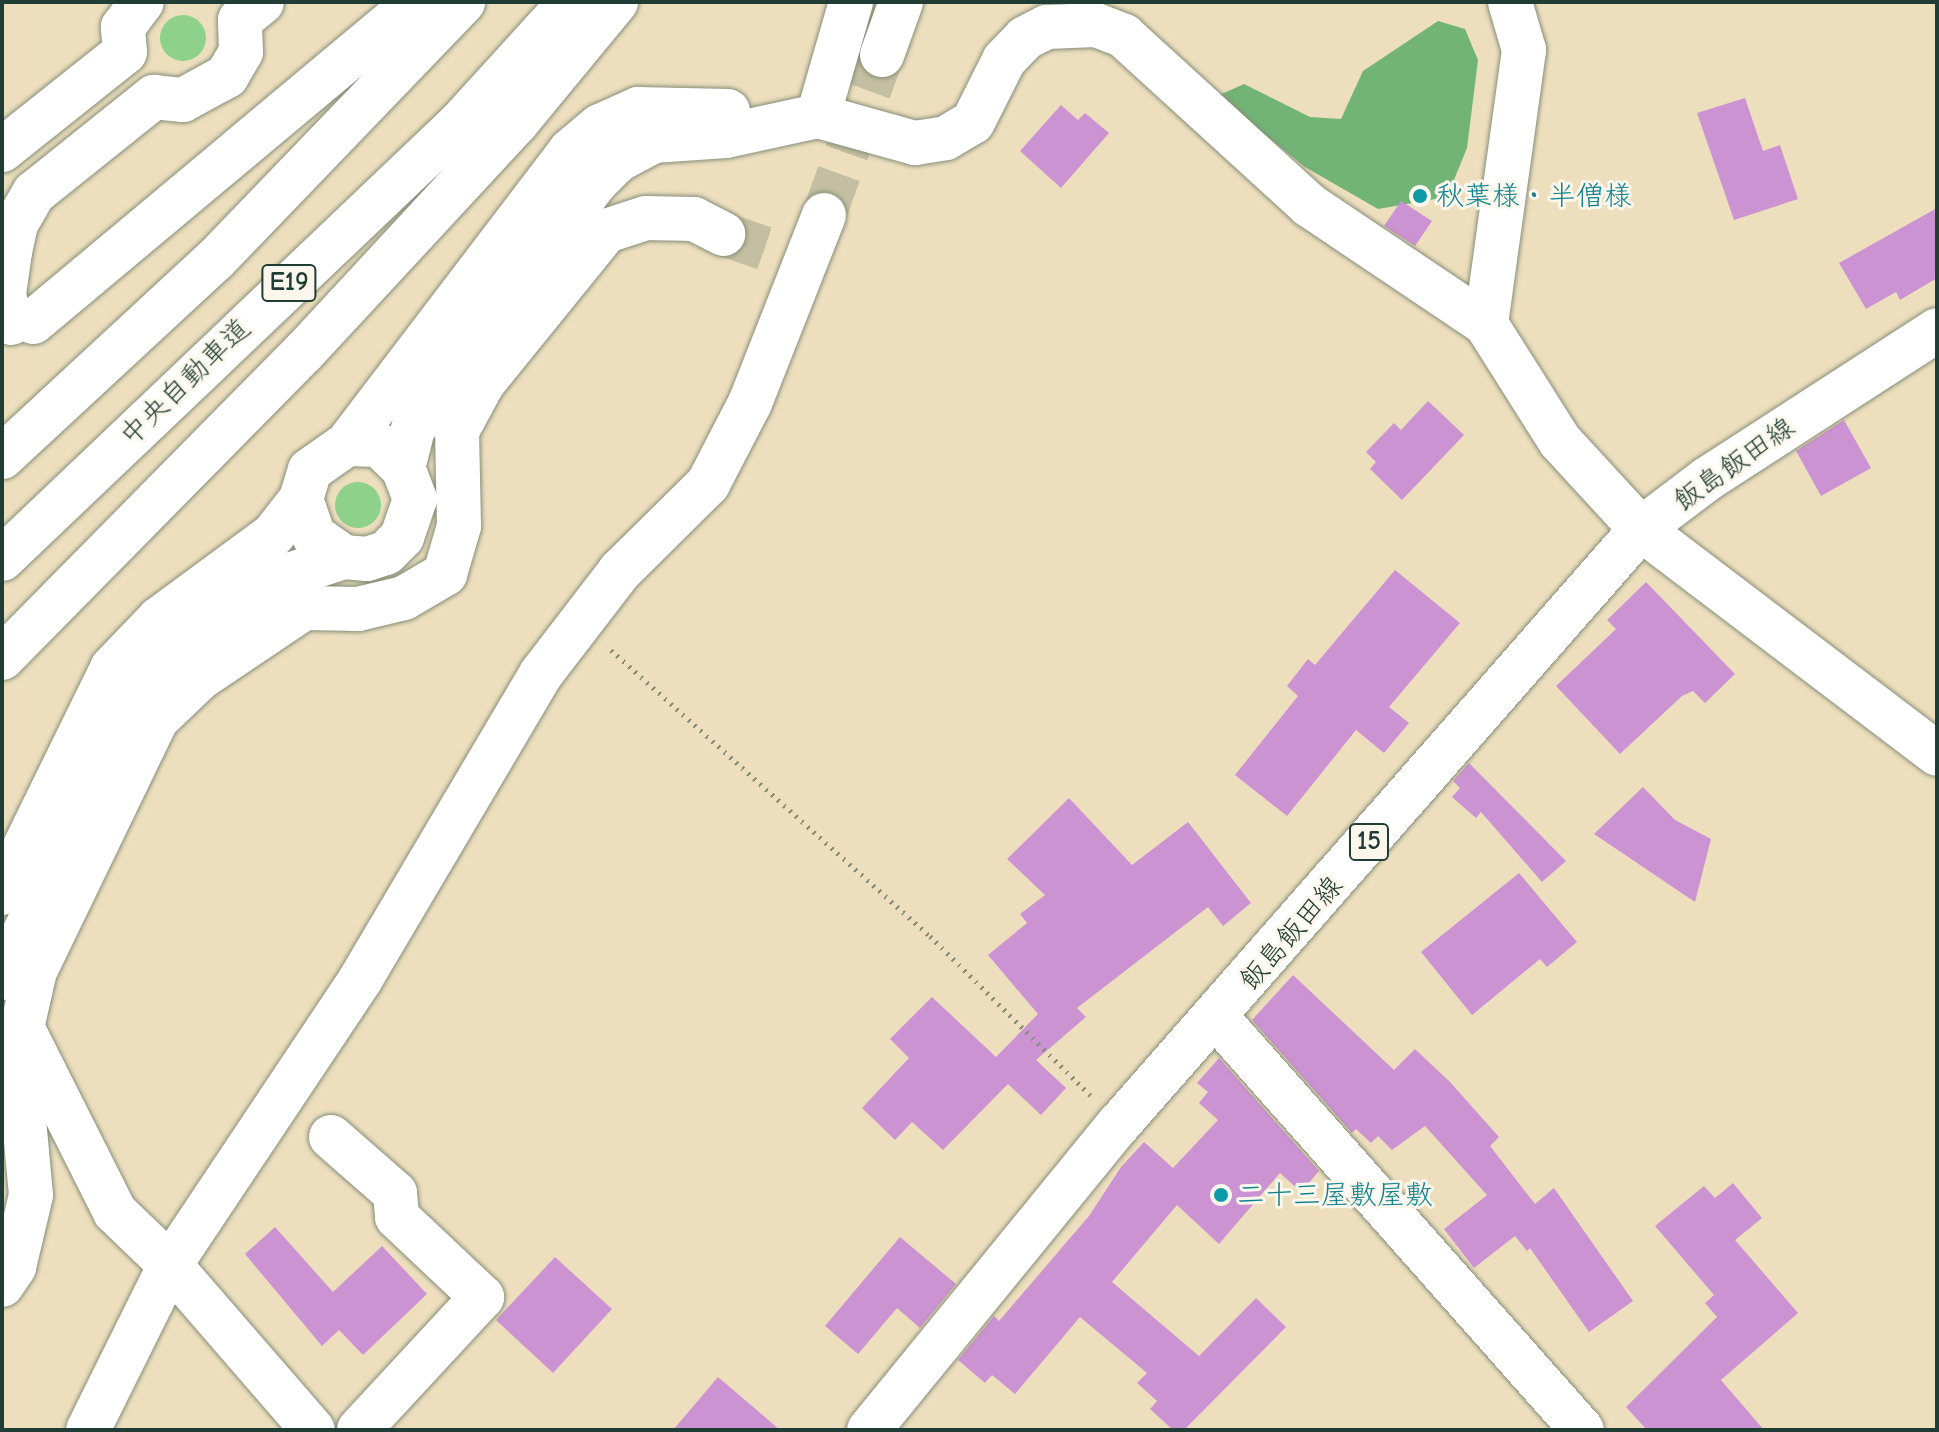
<!DOCTYPE html>
<html>
<head>
<meta charset="utf-8">
<style>
  body { margin:0 }
  #map { position:relative; width:1939px; height:1432px; overflow:hidden; background:#eddfbe; font-family:"Comic Neue","Klee One",sans-serif }
  div>[style] { position:absolute }
  .green>* { inset:0; background:#8dd18a }
  .round { border-radius:50% }
  .forest>* { inset:0; background:#72b376 }
  .building>* { inset:0; background:#cc93d3 }
  .minor-tunnel>* { height:44px; margin-top:-22px; transform-origin:0; background:repeating-linear-gradient(90deg,#c4bfa2 0 44px,transparent 0 66px) }
  .path>* { height:5px; margin-top:-2.5px; transform-origin:0; background:repeating-linear-gradient(90deg,#868e79 0 2px,transparent 0 8px) }
  .roads { filter:drop-shadow(0 0 2px #868e79) drop-shadow(0 0 2px #868e79) }
  .minor>* { height:44px; margin:-22px; padding:0 22px; transform-origin:22px; border-radius:22px; background:#fff }
  .major>* { height:44px; margin:-22px; padding:0 22px; transform-origin:22px; border-radius:22px; background:#fff }
  .highway>* { height:44px; margin:-22px; padding:0 22px; transform-origin:22px; border-radius:22px; background:#fff }
  .dots>* { width:22px; height:22px; translate:-50% -50%; box-sizing:border-box; border:4px solid #fbf7ec; border-radius:50% }
  span { translate:-50% -50%; white-space:nowrap; text-align:center; line-height:1.15; -webkit-text-stroke:6px #fbf7ec; paint-order:stroke }
  .shield-label span { padding:2px 6px; background:#fbf7ec; border:2px solid; border-radius:6px; -webkit-text-stroke-width:0 }
  .shield-label { font-size:26px; color:#1f3d34; font-weight:700 }
  .culture-label { font-size:28px; color:#0d838f }
  .left { translate:0 -50%; text-align:left }
  .street-label { font-size:28px; color:#1f3d34 }
  .frame { position:absolute; inset:0; border:4px solid #1f3d34; pointer-events:none }
</style>
</head>
<body>
<div id="map">
  <div class="green">
    <div class="round" style="left:160px;top:15px;width:46px;height:46px"></div>
    <div class="round" style="left:335px;top:482px;width:46px;height:46px"></div>
  </div>
  <div class="forest">
    <div style="clip-path:polygon(1438px 21px,1465px 29px,1478px 60px,1467px 148px,1447px 197px,1378px 209px,1305px 167px,1217px 96px,1244px 84px,1310px 117px,1341px 119px,1363px 71px)"></div>
  </div>
  <div class="building">
    <div style="clip-path:polygon(1745px 98px,1763px 151px,1780px 145px,1798px 199px,1734px 220px,1697px 113px)"></div>
    <div style="clip-path:polygon(1061px 105px,1078px 120px,1085px 113px,1109px 133px,1061px 188px,1020px 151px)"></div>
    <div style="clip-path:polygon(1401px 201px,1432px 221px,1415px 246px,1384px 226px)"></div>
    <div style="clip-path:polygon(1937px 208px,1937px 278px,1900px 300px,1896px 292px,1866px 309px,1839px 263px)"></div>
    <div style="clip-path:polygon(1428px 401px,1464px 435px,1402px 500px,1370px 469px,1376px 462px,1366px 452px,1394px 423px,1401px 430px)"></div>
    <div style="clip-path:polygon(1844px 420px,1871px 468px,1821px 496px,1796px 451px)"></div>
    <div style="clip-path:polygon(1395px 570px,1460px 623px,1389px 707px,1409px 723px,1384px 753px,1356px 730px,1287px 816px,1235px 775px,1298px 696px,1287px 686px,1308px 659px,1315px 665px)"></div>
    <div style="clip-path:polygon(1646px 582px,1735px 674px,1705px 703px,1693px 691px,1682px 696px,1620px 754px,1556px 686px,1616px 629px,1607px 620px)"></div>
    <div style="clip-path:polygon(1469px 763px,1566px 861px,1542px 882px,1481px 812px,1476px 818px,1452px 797px,1460px 788px,1453px 781px)"></div>
    <div style="clip-path:polygon(1643px 787px,1675px 820px,1711px 839px,1695px 902px,1594px 834px)"></div>
    <div style="clip-path:polygon(1069px 798px,1132px 865px,1188px 822px,1251px 903px,1223px 926px,1208px 907px,1077px 1008px,1086px 1017px,1036px 1060px,1066px 1088px,1041px 1115px,1008px 1084px,943px 1150px,912px 1122px,895px 1140px,862px 1108px,909px 1058px,890px 1039px,932px 997px,996px 1057px,1038px 1014px,988px 955px,1027px 923px,1020px 914px,1045px 895px,1007px 859px)"></div>
    <div style="clip-path:polygon(1519px 873px,1577px 942px,1547px 967px,1540px 959px,1472px 1015px,1421px 952px)"></div>
    <div style="clip-path:polygon(1293px 975px,1394px 1070px,1415px 1049px,1450px 1082px,1499px 1137px,1490px 1146px,1535px 1204px,1554px 1188px,1633px 1301px,1589px 1332px,1530px 1248px,1527px 1251px,1515px 1236px,1474px 1268px,1444px 1229px,1487px 1195px,1425px 1126px,1392px 1150px,1378px 1136px,1371px 1143px,1356px 1129px,1352px 1133px,1252px 1020px)"></div>
    <div style="clip-path:polygon(1219px 1058px,1319px 1171px,1301px 1192px,1280px 1173px,1219px 1244px,1177px 1205px,1112px 1282px,1199px 1356px,1256px 1298px,1286px 1327px,1184px 1430px,1173px 1430px,1150px 1409px,1157px 1401px,1137px 1383px,1147px 1373px,1080px 1317px,1015px 1394px,992px 1375px,985px 1383px,958px 1360px,994px 1316px,999px 1321px,1089px 1216px,1121px 1167px,1144px 1142px,1173px 1168px,1218px 1120px,1199px 1103px,1208px 1092px,1197px 1083px)"></div>
    <div style="clip-path:polygon(1733px 1183px,1762px 1218px,1735px 1240px,1798px 1313px,1721px 1380px,1764px 1430px,1647px 1430px,1626px 1407px,1717px 1317px,1705px 1303px,1714px 1295px,1655px 1226px,1704px 1186px,1715px 1198px)"></div>
    <div style="clip-path:polygon(275px 1227px,333px 1292px,382px 1246px,427px 1294px,363px 1355px,339px 1330px,322px 1346px,245px 1254px)"></div>
    <div style="clip-path:polygon(900px 1237px,956px 1284px,920px 1328px,897px 1308px,858px 1354px,825px 1326px)"></div>
    <div style="clip-path:polygon(555px 1257px,612px 1309px,553px 1373px,496px 1320px)"></div>
    <div style="clip-path:polygon(718px 1377px,780px 1430px,673px 1430px)"></div>
  </div>
  <div class="minor-tunnel">
    <div style="left:824px;top:215px;width:170px;rotate:-70.1deg"></div>
    <div style="left:723px;top:234px;width:61px;rotate:19deg"></div>
  </div>
  <div class="path">
    <div style="left:611px;top:650px;width:428px;rotate:41.9deg"></div>
    <div style="left:930px;top:936px;width:226px;rotate:44.8deg"></div>
  </div>
  <div class="roads">
    <div class="minor">
      <div style="left:851px;top:2px;width:119px;rotate:106.1deg"></div>
      <div style="left:818px;top:116px;width:101px;rotate:15.6deg"></div>
      <div style="left:915px;top:143px;width:31px;rotate:-9deg"></div>
      <div style="left:946px;top:138px;width:31px;rotate:-31deg"></div>
      <div style="left:973px;top:122px;width:69px;rotate:-63.4deg"></div>
      <div style="left:1004px;top:60px;width:30px;rotate:-46deg"></div>
      <div style="left:1025px;top:38px;width:25px;rotate:-27deg"></div>
      <div style="left:1047px;top:27px;width:49px;rotate:-2.3deg"></div>
      <div style="left:1096px;top:25px;width:30px;rotate:21deg"></div>
      <div style="left:1124px;top:36px;width:251px;rotate:42.4deg"></div>
      <div style="left:1309px;top:205px;width:213px;rotate:33.9deg"></div>
      <div style="left:1486px;top:324px;width:138px;rotate:57.7deg"></div>
      <div style="left:1560px;top:441px;width:120px;rotate:47.4deg"></div>
      <div style="left:1641px;top:529px;width:372px;rotate:37.2deg"></div>
      <div style="left:882px;top:55px;width:56px;rotate:-70.3deg"></div>
      <div style="left:1486px;top:324px;width:277px;rotate:-82.1deg"></div>
      <div style="left:1524px;top:50px;width:50px;rotate:-106.3deg"></div>
      <div style="left:347px;top:444px;width:32px;rotate:2deg"></div>
      <div style="left:379px;top:445px;width:33px;rotate:44deg"></div>
      <div style="left:301px;top:499px;width:39px;rotate:71deg"></div>
      <div style="left:314px;top:536px;width:37px;rotate:35deg"></div>
      <div style="left:1217px;top:1018px;width:550px;rotate:48.46deg"></div>
      <div style="left:26px;top:1035px;width:198px;rotate:63.3deg"></div>
      <div style="left:115px;top:1212px;width:76px;rotate:43.9deg"></div>
      <div style="left:170px;top:1265px;width:218px;rotate:49.1deg"></div>
      <div style="left:331px;top:1137px;width:85px;rotate:41.2deg"></div>
      <div style="left:395px;top:1193px;width:24px;rotate:85deg"></div>
      <div style="left:397px;top:1217px;width:117px;rotate:43.3deg"></div>
      <div style="left:482px;top:1297px;width:181px;rotate:132.8deg"></div>
      <div style="left:2px;top:1285px;width:22px;rotate:-56deg"></div>
      <div style="left:14px;top:1267px;width:74px;rotate:-76.7deg"></div>
      <div style="left:31px;top:1195px;width:97px;rotate:-95.3deg"></div>
      <div style="left:22px;top:1098px;width:70px;rotate:-90deg"></div>
      <div style="left:22px;top:1028px;width:58px;rotate:-77.2deg"></div>
      <div style="left:35px;top:971px;width:280px;rotate:-64.2deg"></div>
      <div style="left:157px;top:719px;width:59px;rotate:-43.6deg"></div>
      <div style="left:200px;top:678px;width:125px;rotate:-33.9deg"></div>
      <div style="left:304px;top:608px;width:54px;rotate:1.1deg"></div>
      <div style="left:358px;top:609px;width:47px;rotate:-13.4deg"></div>
      <div style="left:404px;top:598px;width:48px;rotate:-30.3deg"></div>
      <div style="left:445px;top:574px;width:50px;rotate:-73.7deg"></div>
      <div style="left:459px;top:526px;width:95px;rotate:-91.2deg"></div>
      <div style="left:457px;top:431px;width:55px;rotate:-61.6deg"></div>
      <div style="left:483px;top:383px;width:196px;rotate:-51deg"></div>
      <div style="left:606px;top:231px;width:42px;rotate:-18deg"></div>
      <div style="left:646px;top:218px;width:48px;rotate:1.2deg"></div>
      <div style="left:694px;top:219px;width:33px;rotate:27deg"></div>
      <div style="left:88px;top:1430px;width:184px;rotate:-63.6deg"></div>
      <div style="left:170px;top:1265px;width:343px;rotate:-56.3deg"></div>
      <div style="left:360px;top:980px;width:356px;rotate:-59.4deg"></div>
      <div style="left:541px;top:674px;width:130px;rotate:-52.5deg"></div>
      <div style="left:620px;top:571px;width:124px;rotate:-44.7deg"></div>
      <div style="left:708px;top:484px;width:91px;rotate:-62.6deg"></div>
      <div style="left:750px;top:403px;width:202px;rotate:-68.5deg"></div>
    </div>
    <div class="major">
      <div style="left:869px;top:1430px;width:395px;rotate:-50.8deg"></div>
      <div style="left:1119px;top:1124px;width:792px;rotate:-48.74deg"></div>
      <div style="left:1641px;top:529px;width:83px;rotate:-37.1deg"></div>
      <div style="left:1707px;top:479px;width:274px;rotate:-32.9deg"></div>
    </div>
    <div class="highway">
      <div style="left:2px;top:150px;width:157px;rotate:-38.5deg"></div>
      <div style="left:125px;top:52px;width:25px;rotate:-95deg"></div>
      <div style="left:123px;top:27px;width:31px;rotate:-53deg"></div>
      <div style="left:33px;top:322px;width:499px;rotate:-39.9deg"></div>
      <div style="left:11px;top:323px;width:30px;rotate:-104deg"></div>
      <div style="left:4px;top:294px;width:42px;rotate:-81.9deg"></div>
      <div style="left:10px;top:252px;width:29px;rotate:-78deg"></div>
      <div style="left:16px;top:224px;width:36px;rotate:-60deg"></div>
      <div style="left:34px;top:193px;width:154px;rotate:-38.7deg"></div>
      <div style="left:154px;top:97px;width:29px;rotate:6deg"></div>
      <div style="left:183px;top:100px;width:50px;rotate:-28.6deg"></div>
      <div style="left:227px;top:76px;width:28px;rotate:-60deg"></div>
      <div style="left:241px;top:52px;width:32px;rotate:-92deg"></div>
      <div style="left:240px;top:20px;width:28px;rotate:-39deg"></div>
      <div style="left:2px;top:457px;width:290px;rotate:-42.8deg"></div>
      <div style="left:215px;top:260px;width:358px;rotate:-46.1deg"></div>
      <div style="left:2px;top:559px;width:632px;rotate:-43.59deg"></div>
      <div style="left:460px;top:123px;width:164px;rotate:-47.7deg"></div>
      <div style="left:2px;top:658px;width:430px;rotate:-45.4deg"></div>
      <div style="left:304px;top:352px;width:313px;rotate:-47.2deg"></div>
      <div style="left:517px;top:122px;width:156px;rotate:-50.5deg"></div>
      <div style="left:2px;top:893px;width:250px;rotate:-63.9deg"></div>
      <div style="left:112px;top:668px;width:68px;rotate:-46.2deg"></div>
      <div style="left:159px;top:619px;width:142px;rotate:-36.4deg"></div>
      <div style="left:273px;top:535px;width:46px;rotate:-52.1deg"></div>
      <div style="left:301px;top:499px;width:30px;rotate:-73deg"></div>
      <div style="left:310px;top:470px;width:45px;rotate:-35.1deg"></div>
      <div style="left:347px;top:444px;width:368px;rotate:-52.7deg"></div>
      <div style="left:570px;top:151px;width:39px;rotate:-40deg"></div>
      <div style="left:600px;top:126px;width:42px;rotate:-24.1deg"></div>
      <div style="left:638px;top:109px;width:90px;rotate:1.3deg"></div>
      <div style="left:2px;top:978px;width:332px;rotate:-63.9deg"></div>
      <div style="left:148px;top:680px;width:38px;rotate:-43deg"></div>
      <div style="left:176px;top:654px;width:141px;rotate:-34.6deg"></div>
      <div style="left:292px;top:574px;width:55px;rotate:-18.1deg"></div>
      <div style="left:344px;top:557px;width:23px;rotate:5deg"></div>
      <div style="left:367px;top:559px;width:20px;rotate:-18deg"></div>
      <div style="left:386px;top:553px;width:23px;rotate:-45deg"></div>
      <div style="left:402px;top:537px;width:40px;rotate:-71.1deg"></div>
      <div style="left:415px;top:499px;width:33px;rotate:-111deg"></div>
      <div style="left:403px;top:468px;width:40px;rotate:-75.6deg"></div>
      <div style="left:413px;top:429px;width:306px;rotate:-53.5deg"></div>
      <div style="left:595px;top:183px;width:33px;rotate:-45deg"></div>
      <div style="left:618px;top:160px;width:40px;rotate:-28deg"></div>
      <div style="left:653px;top:141px;width:73px;rotate:-3.9deg"></div>
      <div style="left:726px;top:136px;width:94px;rotate:-12.3deg"></div>
    </div>
  </div>
  <div class="dots">
    <div style="left:1420px;top:196px;background:#0f9aa8"></div>
    <div style="left:1221px;top:1195px;background:#0f9aa8"></div>
  </div>
  <div class="shield-label">
    <span style="left:289px;top:283px">E19</span>
    <span style="left:1369px;top:842px">15</span>
  </div>
  <div class="culture-label">
    <span class="left" style="left:1436px;top:196px">秋葉様・半僧様</span>
    <span class="left" style="left:1237px;top:1195px">二十三屋敷屋敷</span>
  </div>
  <div class="street-label">
    <span style="left:185px;top:382px;rotate:-44deg">中央自動車道</span>
    <span style="left:1734px;top:464px;rotate:-35deg">飯島飯田線</span>
    <span style="left:1291px;top:933px;rotate:-49deg">飯島飯田線</span>
  </div>
  <div class="frame"></div>
</div>
</body>
</html>
